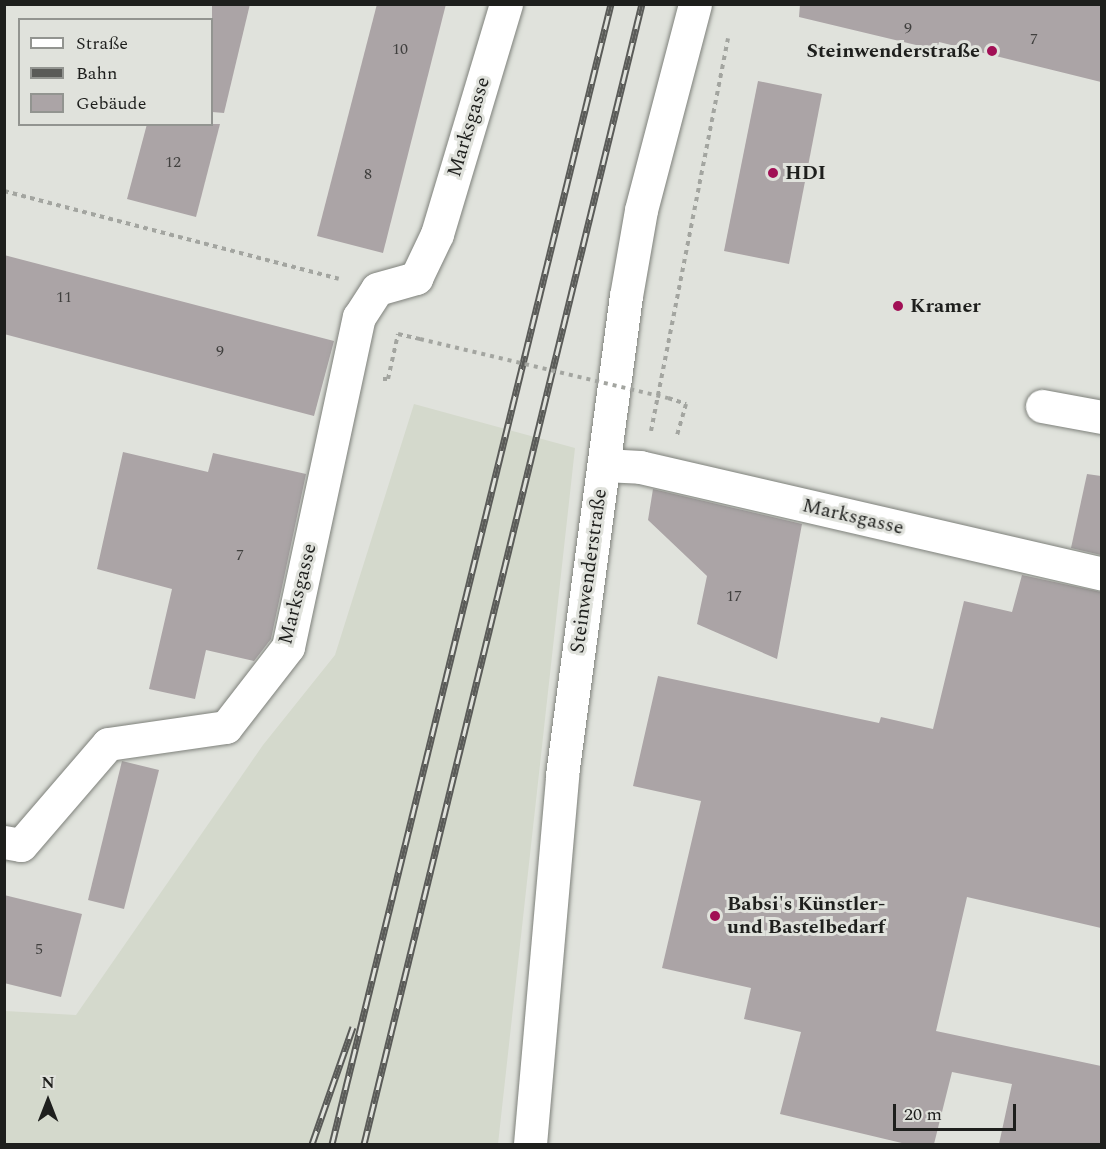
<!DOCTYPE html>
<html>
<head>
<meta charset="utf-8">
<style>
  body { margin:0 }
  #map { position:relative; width:1106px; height:1149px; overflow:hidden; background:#e0e2dc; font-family:Spectral,serif }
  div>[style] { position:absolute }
  .built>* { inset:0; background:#d4d9cc }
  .building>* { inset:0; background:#aba4a6 }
  .path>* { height:4px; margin-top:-2px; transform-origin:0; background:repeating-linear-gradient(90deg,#a3a5a0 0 4.5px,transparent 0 9px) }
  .roads { filter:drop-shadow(0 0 2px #7e817b) drop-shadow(0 0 2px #7e817b) }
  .minor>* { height:33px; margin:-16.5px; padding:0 16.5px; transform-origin:16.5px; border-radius:16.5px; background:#fff }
  .major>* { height:33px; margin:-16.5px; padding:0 16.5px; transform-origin:16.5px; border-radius:16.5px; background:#fff }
  .rail>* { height:7px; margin-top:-3.5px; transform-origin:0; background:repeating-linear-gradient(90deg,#e0e2dc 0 14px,#5a5b58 0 28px); box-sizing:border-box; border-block:2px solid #5a5b58 }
  .path-bridge>* { height:4px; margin-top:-2px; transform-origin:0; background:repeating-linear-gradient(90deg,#a3a5a0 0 4.5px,transparent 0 9px) }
  .dots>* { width:16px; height:16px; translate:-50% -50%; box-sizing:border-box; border:3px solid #e0e2dc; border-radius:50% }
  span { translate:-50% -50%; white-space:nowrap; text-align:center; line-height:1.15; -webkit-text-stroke:6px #e0e2dc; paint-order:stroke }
  .number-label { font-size:16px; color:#41403f }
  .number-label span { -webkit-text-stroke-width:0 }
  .poi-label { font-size:20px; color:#1e1f1d; font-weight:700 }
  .right { translate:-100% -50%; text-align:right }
  .left { translate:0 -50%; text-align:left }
  .street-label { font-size:20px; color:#1e1f1d }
  .frame { position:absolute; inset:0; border:6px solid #1e1f1d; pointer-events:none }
  .legend { position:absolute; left:18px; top:18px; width:195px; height:108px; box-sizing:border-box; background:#e0e2dc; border:2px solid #929490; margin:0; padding:8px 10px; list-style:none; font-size:18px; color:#1e1f1d }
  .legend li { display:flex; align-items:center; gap:12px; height:30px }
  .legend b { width:30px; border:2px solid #929490 }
  .north { position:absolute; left:18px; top:1071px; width:60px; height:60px; -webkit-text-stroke:4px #e0e2dc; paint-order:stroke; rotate:0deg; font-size:16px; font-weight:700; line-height:24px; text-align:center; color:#1e1f1d }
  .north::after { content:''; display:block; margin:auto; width:21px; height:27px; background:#1e1f1d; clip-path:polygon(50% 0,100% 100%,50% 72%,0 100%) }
  .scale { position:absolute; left:893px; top:1104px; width:123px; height:27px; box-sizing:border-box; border:3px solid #1e1f1d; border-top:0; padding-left:8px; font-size:18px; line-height:21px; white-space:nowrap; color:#1e1f1d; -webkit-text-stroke:4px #e0e2dc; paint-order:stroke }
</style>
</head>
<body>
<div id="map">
  <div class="built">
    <div style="clip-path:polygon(414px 404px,575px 448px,498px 1144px,5px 1144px,5px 1011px,76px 1015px,263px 745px,335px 655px)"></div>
  </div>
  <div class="building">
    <div style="clip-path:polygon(212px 4px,250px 4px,224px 113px,212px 112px)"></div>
    <div style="clip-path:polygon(377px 4px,446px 4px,383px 253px,317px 236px)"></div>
    <div style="clip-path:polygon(800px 4px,1101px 4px,1101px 82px,939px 42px,937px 50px,799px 17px)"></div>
    <div style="clip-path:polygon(758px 81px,822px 94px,789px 264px,724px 251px)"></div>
    <div style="clip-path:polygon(147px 124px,220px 124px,196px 217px,127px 199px)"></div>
    <div style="clip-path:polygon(4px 255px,334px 341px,314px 416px,4px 334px)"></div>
    <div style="clip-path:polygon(123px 452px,208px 472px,213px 453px,306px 474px,271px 639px,254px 661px,206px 650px,195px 699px,149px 689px,172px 589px,97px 569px)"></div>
    <div style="clip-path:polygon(1087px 474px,1101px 476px,1101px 555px,1071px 548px)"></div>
    <div style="clip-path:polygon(653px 489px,802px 524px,777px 659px,697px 624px,707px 576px,648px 520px)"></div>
    <div style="clip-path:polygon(1022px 575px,1101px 592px,1101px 928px,967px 897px,936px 1031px,1101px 1066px,1101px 1144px,999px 1144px,1012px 1084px,952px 1072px,934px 1144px,906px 1144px,780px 1114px,801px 1032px,744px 1019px,751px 988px,662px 968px,701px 801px,633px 786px,658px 676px,879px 723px,881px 717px,933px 729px,964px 601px,1012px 612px)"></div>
    <div style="clip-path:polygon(122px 761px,159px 770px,124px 909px,88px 900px)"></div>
    <div style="clip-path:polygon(4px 895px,82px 914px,61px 997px,4px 983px)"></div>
  </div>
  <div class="path">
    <div style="left:4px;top:191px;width:346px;rotate:14.7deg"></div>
    <div style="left:383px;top:379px;width:5px"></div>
    <div style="left:388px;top:379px;width:46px;rotate:-77.5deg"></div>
    <div style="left:398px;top:334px;width:23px;rotate:13deg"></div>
    <div style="left:668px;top:398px;width:19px;rotate:18deg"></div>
    <div style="left:686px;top:404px;width:33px;rotate:106deg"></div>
    <div style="left:651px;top:431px;width:400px;rotate:-78.9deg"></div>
  </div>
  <div class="roads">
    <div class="minor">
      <div style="left:1042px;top:406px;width:61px;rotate:10.4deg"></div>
      <div style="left:604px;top:465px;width:36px;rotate:3deg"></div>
      <div style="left:640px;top:467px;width:474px;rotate:13deg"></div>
      <div style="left:4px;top:842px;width:17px;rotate:10deg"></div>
      <div style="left:21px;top:845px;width:133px;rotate:-49.3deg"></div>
      <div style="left:108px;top:744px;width:119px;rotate:-8.2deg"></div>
      <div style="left:226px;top:727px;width:101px;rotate:-52.2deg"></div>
      <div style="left:288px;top:647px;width:338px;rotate:-77.9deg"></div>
      <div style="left:359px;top:317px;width:33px;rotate:-57deg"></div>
      <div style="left:377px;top:289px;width:41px;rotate:-15.8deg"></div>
      <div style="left:416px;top:278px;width:49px;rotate:-64.5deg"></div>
      <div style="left:437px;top:234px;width:240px;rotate:-73.3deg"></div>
    </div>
    <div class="major">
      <div style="left:530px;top:1144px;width:370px;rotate:-85deg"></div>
      <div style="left:562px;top:775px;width:483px;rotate:-82.4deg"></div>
      <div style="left:626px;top:296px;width:87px;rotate:-80.1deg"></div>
      <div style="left:641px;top:210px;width:213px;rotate:-75.3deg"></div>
    </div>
  </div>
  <div class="rail">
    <div style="left:312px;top:1144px;width:124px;rotate:-70.7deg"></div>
    <div style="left:332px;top:1144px;width:1174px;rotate:-76.25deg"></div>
    <div style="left:364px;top:1144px;width:1173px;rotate:-76.3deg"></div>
  </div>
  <div class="path-bridge">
    <div style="left:420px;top:339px;width:255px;rotate:13.4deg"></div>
  </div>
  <div class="dots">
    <div style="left:992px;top:51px;background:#a10f55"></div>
    <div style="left:773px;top:173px;background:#a10f55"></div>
    <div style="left:898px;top:306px;background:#a10f55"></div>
    <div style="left:715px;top:916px;background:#a10f55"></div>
  </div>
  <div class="number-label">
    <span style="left:908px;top:28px">9</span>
    <span style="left:1034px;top:39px">7</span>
    <span style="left:400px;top:49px">10</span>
    <span style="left:173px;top:162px">12</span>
    <span style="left:368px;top:174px">8</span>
    <span style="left:64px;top:297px">11</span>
    <span style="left:220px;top:351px">9</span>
    <span style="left:240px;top:555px">7</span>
    <span style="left:734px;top:596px">17</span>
    <span style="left:39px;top:949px">5</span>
  </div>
  <div class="poi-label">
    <span class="right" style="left:980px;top:51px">Steinwenderstraße</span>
    <span class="left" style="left:785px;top:173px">HDI</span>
    <span class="left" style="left:910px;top:306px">Kramer</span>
    <span class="left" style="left:727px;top:916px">Babsi's Künstler-<br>und Bastelbedarf</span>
  </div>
  <div class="street-label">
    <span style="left:469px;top:127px;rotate:-73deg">Marksgasse</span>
    <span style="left:853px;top:517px;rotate:13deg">Marksgasse</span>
    <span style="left:589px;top:571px;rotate:-82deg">Steinwenderstraße</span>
    <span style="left:298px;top:594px;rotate:-76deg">Marksgasse</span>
  </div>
  <div class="frame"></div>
  <ul class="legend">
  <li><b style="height:8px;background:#fff"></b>Straße</li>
  <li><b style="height:8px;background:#5a5b58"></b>Bahn</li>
  <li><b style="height:16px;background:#aba4a6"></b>Gebäude</li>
  </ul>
  <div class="north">N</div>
  <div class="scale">20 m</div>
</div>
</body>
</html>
